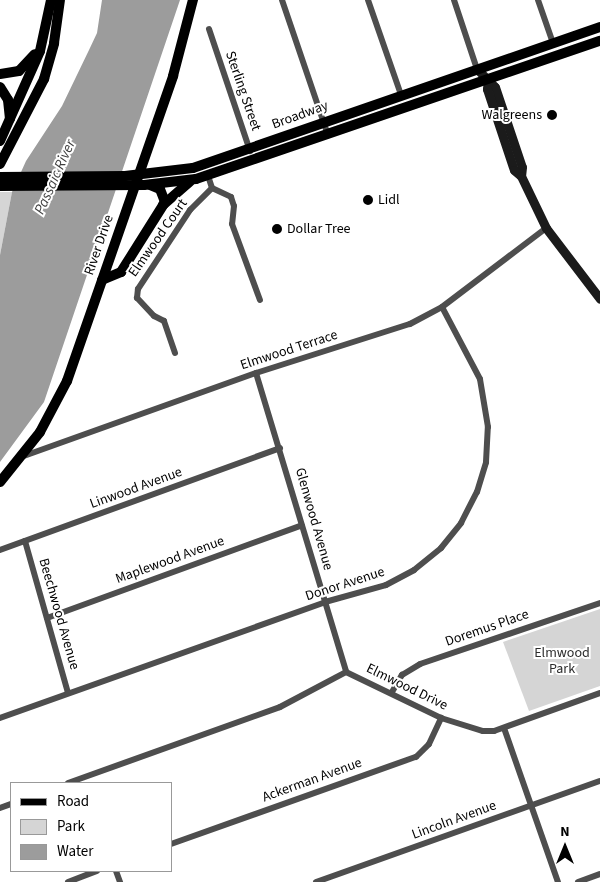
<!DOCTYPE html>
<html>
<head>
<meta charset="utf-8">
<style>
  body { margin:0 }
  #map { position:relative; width:600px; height:882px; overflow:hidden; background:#fff; font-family:"Source Sans 3",sans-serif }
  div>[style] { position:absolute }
  .green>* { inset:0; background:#d5d5d5 }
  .water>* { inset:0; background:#9c9c9c }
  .street>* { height:6px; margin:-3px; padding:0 3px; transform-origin:3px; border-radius:3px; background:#4e4e4e }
  .secondary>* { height:9px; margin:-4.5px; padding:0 4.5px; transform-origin:4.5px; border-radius:4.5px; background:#1b1b1b }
  .primary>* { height:10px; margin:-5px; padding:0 5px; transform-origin:5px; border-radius:5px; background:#000 }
  .dots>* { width:14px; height:14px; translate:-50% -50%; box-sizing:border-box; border:2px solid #fff; border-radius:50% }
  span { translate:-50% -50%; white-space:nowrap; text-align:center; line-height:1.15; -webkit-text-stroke:4px #fff; paint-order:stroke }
  .street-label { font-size:14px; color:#000 }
  .poi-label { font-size:14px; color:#000 }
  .right { translate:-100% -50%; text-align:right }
  .left { translate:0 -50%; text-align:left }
  .park-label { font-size:14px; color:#2c2c2c }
  .water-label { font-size:15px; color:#3d3d3d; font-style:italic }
  .legend { position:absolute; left:10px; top:782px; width:162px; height:90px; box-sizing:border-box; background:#fff; border:1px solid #999; margin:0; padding:6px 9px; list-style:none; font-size:15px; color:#000 }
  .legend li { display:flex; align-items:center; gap:10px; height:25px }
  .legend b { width:25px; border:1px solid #999 }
  .north { position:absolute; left:540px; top:822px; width:50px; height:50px; -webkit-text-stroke:4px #fff; paint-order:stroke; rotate:0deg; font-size:14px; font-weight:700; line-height:20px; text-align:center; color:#000 }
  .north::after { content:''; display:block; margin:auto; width:18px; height:22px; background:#000; clip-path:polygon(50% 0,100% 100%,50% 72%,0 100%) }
</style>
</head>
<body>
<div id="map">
  <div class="green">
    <div style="clip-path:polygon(0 192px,12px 192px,0 255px)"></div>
    <div style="clip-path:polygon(600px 609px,600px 686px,529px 711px,503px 642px)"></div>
  </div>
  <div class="water">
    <div style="clip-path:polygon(102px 0,180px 0,44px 402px,0 462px,0 255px,12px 192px,26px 161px,62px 106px,89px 50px,97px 33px)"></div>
  </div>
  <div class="street">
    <div style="left:282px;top:0;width:143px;rotate:71.2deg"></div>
    <div style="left:368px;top:0;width:101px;rotate:70.8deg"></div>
    <div style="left:454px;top:0;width:73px;rotate:71.6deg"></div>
    <div style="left:538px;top:0;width:46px;rotate:70.8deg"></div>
    <div style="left:209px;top:29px;width:129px;rotate:71.4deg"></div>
    <div style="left:212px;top:188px;width:21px;rotate:25deg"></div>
    <div style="left:231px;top:197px;width:9px;rotate:72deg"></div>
    <div style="left:234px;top:206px;width:18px;rotate:96deg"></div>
    <div style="left:232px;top:224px;width:81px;rotate:69.8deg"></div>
    <div style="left:175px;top:353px;width:34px;rotate:-109deg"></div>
    <div style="left:164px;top:321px;width:11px;rotate:-153deg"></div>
    <div style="left:154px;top:316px;width:25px;rotate:-133deg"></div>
    <div style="left:137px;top:298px;width:9px;rotate:-84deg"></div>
    <div style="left:138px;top:289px;width:95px;rotate:-56.6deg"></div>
    <div style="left:190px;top:210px;width:31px;rotate:-45deg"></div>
    <div style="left:212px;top:188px;width:13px;rotate:-108deg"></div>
    <div style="left:256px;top:373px;width:312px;rotate:73.2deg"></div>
    <div style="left:21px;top:457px;width:250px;rotate:-19.7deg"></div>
    <div style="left:256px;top:373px;width:162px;rotate:-17.7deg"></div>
    <div style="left:410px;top:324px;width:36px;rotate:-28deg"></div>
    <div style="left:442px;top:307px;width:131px;rotate:-37.2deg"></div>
    <div style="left:25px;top:541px;width:158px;rotate:74.2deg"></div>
    <div style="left:0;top:550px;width:298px;rotate:-20deg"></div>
    <div style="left:47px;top:618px;width:271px;rotate:-20deg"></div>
    <div style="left:392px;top:692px;width:20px;rotate:-60deg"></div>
    <div style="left:402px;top:675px;width:21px;rotate:-31deg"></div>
    <div style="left:420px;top:664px;width:190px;rotate:-18.7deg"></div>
    <div style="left:0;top:718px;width:345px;rotate:-19.6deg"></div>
    <div style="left:325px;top:602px;width:63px;rotate:-15.6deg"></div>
    <div style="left:386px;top:585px;width:32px;rotate:-28deg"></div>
    <div style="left:414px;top:570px;width:35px;rotate:-39deg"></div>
    <div style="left:441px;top:548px;width:32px;rotate:-51deg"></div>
    <div style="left:461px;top:523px;width:35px;rotate:-63deg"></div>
    <div style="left:477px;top:492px;width:31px;rotate:-73deg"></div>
    <div style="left:486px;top:462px;width:35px;rotate:-87deg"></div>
    <div style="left:488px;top:427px;width:49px;rotate:-99.5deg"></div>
    <div style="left:480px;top:379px;width:81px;rotate:-117.8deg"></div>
    <div style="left:504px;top:728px;width:163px;rotate:70.7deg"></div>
    <div style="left:68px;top:783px;width:225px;rotate:-19.7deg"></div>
    <div style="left:280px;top:707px;width:75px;rotate:-27.9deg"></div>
    <div style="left:346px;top:672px;width:106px;rotate:25.8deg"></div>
    <div style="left:441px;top:718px;width:44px;rotate:17.2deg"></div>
    <div style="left:483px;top:731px;width:11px"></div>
    <div style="left:494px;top:731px;width:113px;rotate:-19.7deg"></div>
    <div style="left:0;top:808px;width:12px;rotate:-20deg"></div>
    <div style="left:171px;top:844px;width:260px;rotate:-19.6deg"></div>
    <div style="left:416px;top:757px;width:18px;rotate:-45deg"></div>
    <div style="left:429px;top:744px;width:29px;rotate:-65deg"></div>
    <div style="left:116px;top:871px;width:12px;rotate:70deg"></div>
    <div style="left:68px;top:882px;width:31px;rotate:-21deg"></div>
    <div style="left:316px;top:882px;width:301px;rotate:-19.6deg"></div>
    <div style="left:578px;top:882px;width:23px;rotate:-20deg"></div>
  </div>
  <div class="secondary">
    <div style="left:477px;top:69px;width:25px;rotate:45deg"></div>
    <div style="left:495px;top:87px;width:84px;rotate:71.4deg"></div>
    <div style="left:522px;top:167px;width:9px;rotate:96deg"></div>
    <div style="left:488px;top:79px;width:10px;rotate:96deg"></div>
    <div style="left:487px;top:89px;width:85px;rotate:71.6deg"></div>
    <div style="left:514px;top:170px;width:9px;rotate:41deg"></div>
    <div style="left:521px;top:176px;width:58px;rotate:64.3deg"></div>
    <div style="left:546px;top:228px;width:89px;rotate:52.7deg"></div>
  </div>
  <div class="primary">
    <div style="left:0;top:74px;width:19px;rotate:-9deg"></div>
    <div style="left:19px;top:71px;width:23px;rotate:-47deg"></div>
    <div style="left:0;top:87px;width:15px;rotate:58deg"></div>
    <div style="left:8px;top:100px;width:19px;rotate:84deg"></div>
    <div style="left:0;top:141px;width:98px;rotate:-66deg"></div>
    <div style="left:40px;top:51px;width:52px;rotate:-77.8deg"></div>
    <div style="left:0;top:164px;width:96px;rotate:-62.6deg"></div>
    <div style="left:44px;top:79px;width:37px;rotate:-74deg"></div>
    <div style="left:54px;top:43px;width:43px;rotate:-82.1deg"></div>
    <div style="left:0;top:177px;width:125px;rotate:-0.5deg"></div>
    <div style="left:125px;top:176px;width:68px;rotate:-6.7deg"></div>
    <div style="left:193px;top:168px;width:431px;rotate:-19.1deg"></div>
    <div style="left:0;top:186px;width:144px;rotate:-0.4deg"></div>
    <div style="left:144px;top:185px;width:52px;rotate:-6.6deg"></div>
    <div style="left:196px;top:179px;width:427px;rotate:-18.9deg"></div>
    <div style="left:163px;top:205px;width:35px;rotate:-41deg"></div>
    <div style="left:102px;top:280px;width:21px;rotate:-23deg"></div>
    <div style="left:121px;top:272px;width:83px;rotate:-57.8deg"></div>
    <div style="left:165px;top:202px;width:14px;rotate:-111deg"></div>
    <div style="left:160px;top:189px;width:11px;rotate:-158deg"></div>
    <div style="left:0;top:482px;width:64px;rotate:-51.3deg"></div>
    <div style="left:40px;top:432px;width:58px;rotate:-62.1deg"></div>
    <div style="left:67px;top:381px;width:323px;rotate:-70.8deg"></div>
    <div style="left:173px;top:76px;width:79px;rotate:-75.3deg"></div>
  </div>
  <div class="dots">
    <div style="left:552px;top:115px;background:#000"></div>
    <div style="left:368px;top:200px;background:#000"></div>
    <div style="left:277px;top:229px;background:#000"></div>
  </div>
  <div class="street-label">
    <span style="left:243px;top:91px;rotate:71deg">Sterling Street</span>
    <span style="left:300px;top:115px;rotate:-20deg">Broadway</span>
    <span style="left:158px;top:238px;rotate:-55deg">Elmwood Court</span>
    <span style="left:99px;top:245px;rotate:-71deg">River Drive</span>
    <span style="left:289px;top:350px;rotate:-18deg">Elmwood Terrace</span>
    <span style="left:136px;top:488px;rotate:-20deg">Linwood Avenue</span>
    <span style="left:314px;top:519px;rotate:74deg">Glenwood Avenue</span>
    <span style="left:170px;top:560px;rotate:-20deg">Maplewood Avenue</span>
    <span style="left:345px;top:584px;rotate:-18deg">Donor Avenue</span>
    <span style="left:59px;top:614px;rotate:74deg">Beechwood Avenue</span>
    <span style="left:487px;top:628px;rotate:-19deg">Doremus Place</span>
    <span style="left:407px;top:687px;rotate:26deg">Elmwood Drive</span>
    <span style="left:312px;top:780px;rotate:-20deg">Ackerman Avenue</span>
    <span style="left:454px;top:820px;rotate:-20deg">Lincoln Avenue</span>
  </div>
  <div class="poi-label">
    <span class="right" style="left:542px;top:115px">Walgreens</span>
    <span class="left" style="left:378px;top:200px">Lidl</span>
    <span class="left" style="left:287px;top:229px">Dollar Tree</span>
  </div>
  <div class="park-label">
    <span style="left:562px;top:661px">Elmwood<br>Park</span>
  </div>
  <div class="water-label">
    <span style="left:55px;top:177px;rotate:-66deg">Passaic River</span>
  </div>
  <ul class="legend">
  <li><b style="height:6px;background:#000"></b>Road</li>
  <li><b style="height:14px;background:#d5d5d5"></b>Park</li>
  <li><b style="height:14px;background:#9c9c9c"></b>Water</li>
  </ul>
  <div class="north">N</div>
</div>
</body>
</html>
